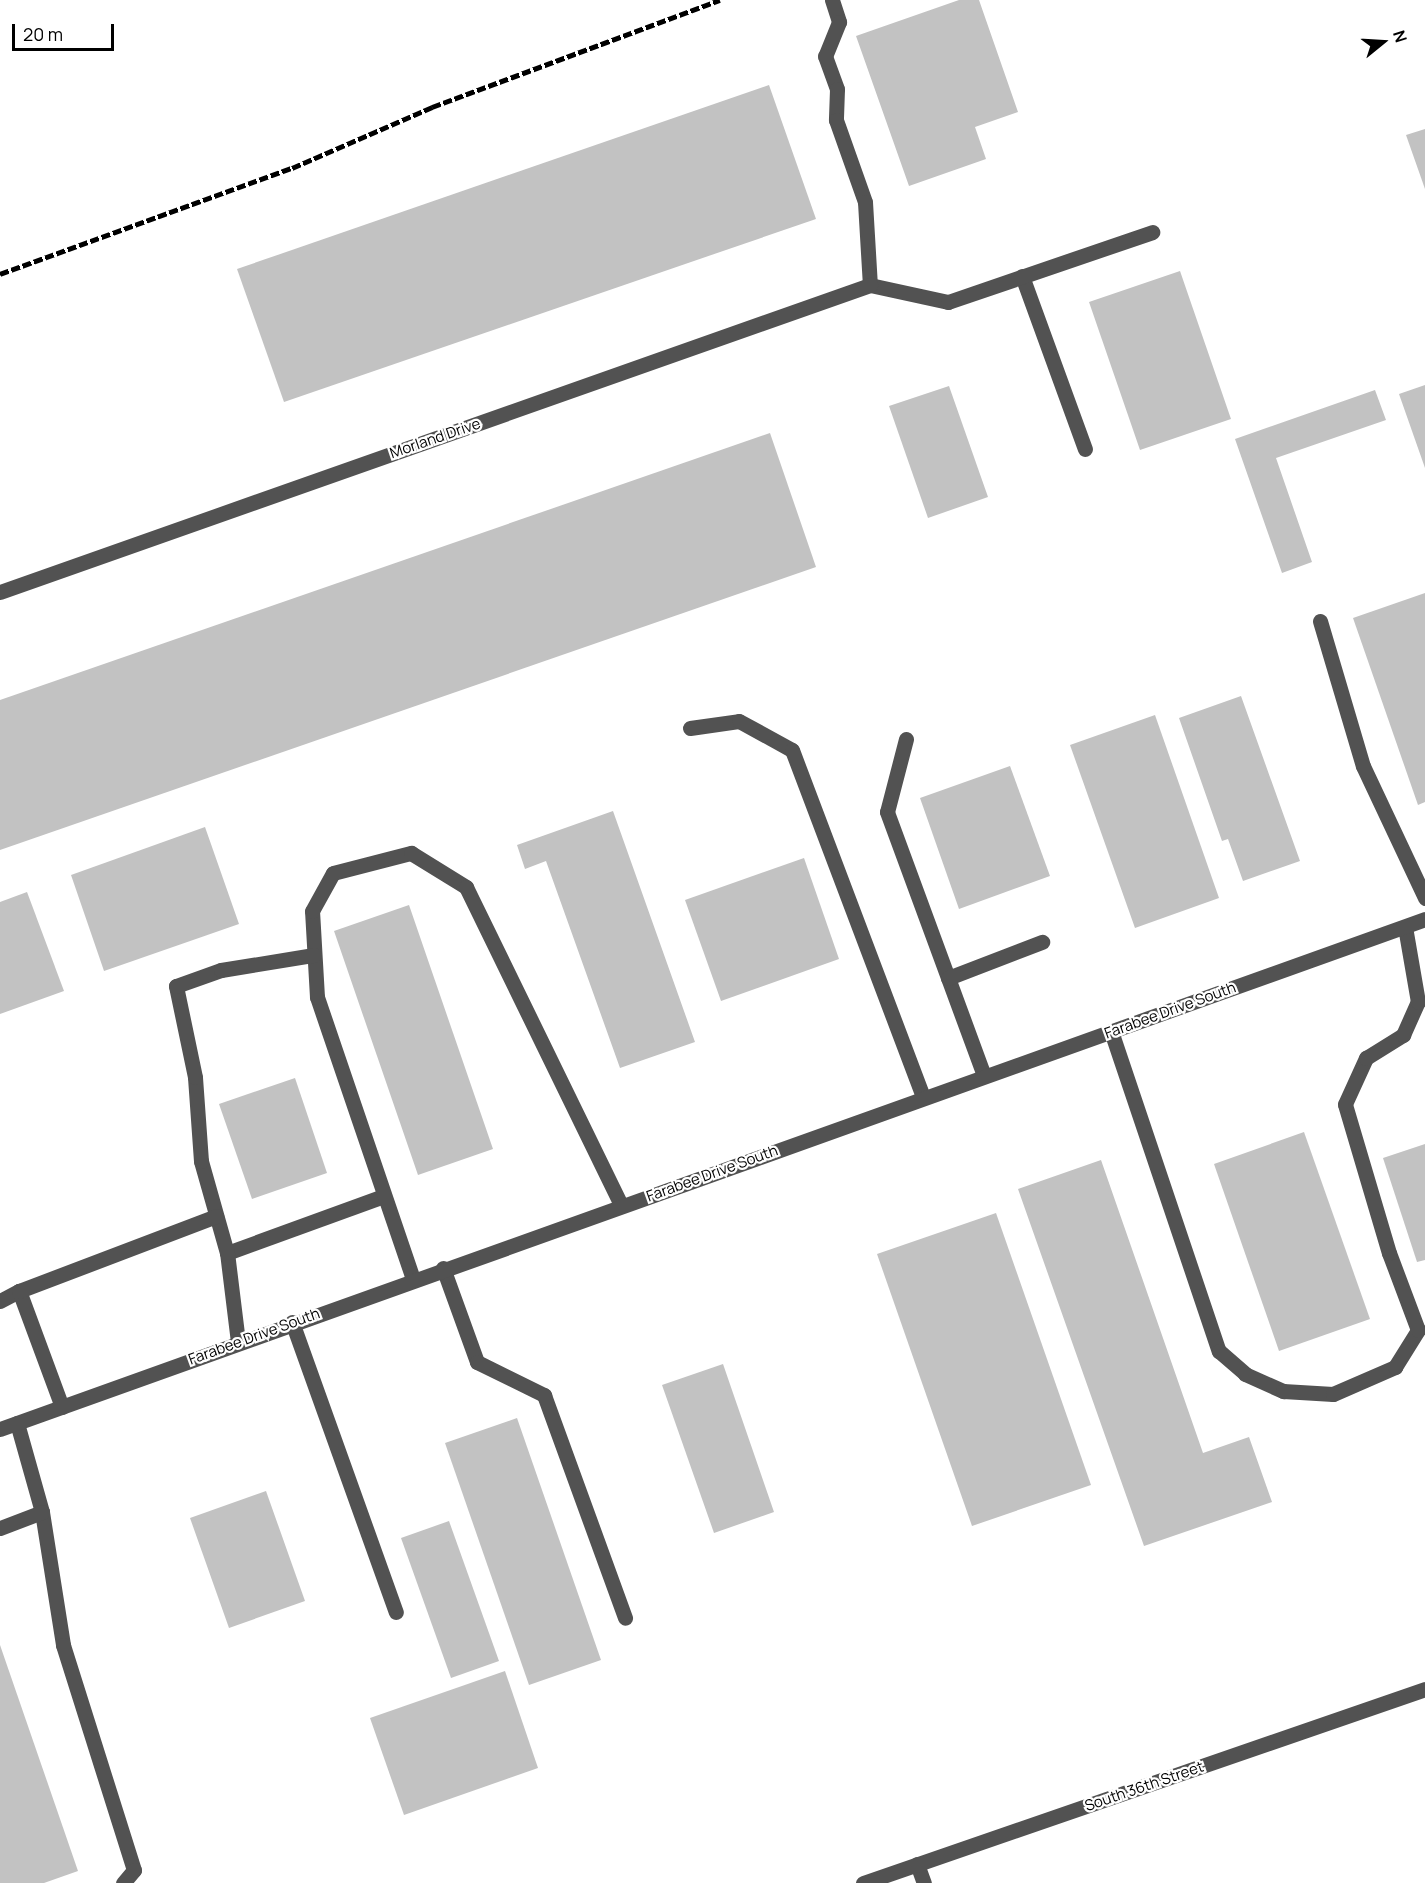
<!DOCTYPE html>
<html>
<head>
<meta charset="utf-8">
<style>
  body { margin:0 }
  #map { position:relative; width:1425px; height:1883px; overflow:hidden; background:#fff; font-family:Manrope,sans-serif }
  div>[style] { position:absolute }
  .building>* { inset:0; background:#c2c2c2 }
  .minor>* { height:15px; margin:-7.5px; padding:0 7.5px; transform-origin:7.5px; border-radius:7.5px; background:#525252 }
  .rail>* { height:4.5px; margin-top:-2.25px; transform-origin:0; background:repeating-linear-gradient(90deg,#000 0 9px,transparent 0 12px) }
  span { translate:-50% -50%; white-space:nowrap; text-align:center; line-height:1.15; -webkit-text-stroke:4.5px #fff; paint-order:stroke }
  .street-label { font-size:15px; color:#000 }
  .north { position:absolute; left:1353px; top:12px; width:60px; height:60px; -webkit-text-stroke:4px #fff; paint-order:stroke; rotate:72deg; font-size:16px; font-weight:700; line-height:24px; text-align:center; color:#000 }
  .north::after { content:''; display:block; margin:auto; width:21px; height:27px; background:#000; clip-path:polygon(50% 0,100% 100%,50% 72%,0 100%) }
  .scale { position:absolute; left:12px; top:24px; width:102px; height:27px; box-sizing:border-box; border:3px solid #000; border-top:0; padding-left:8px; font-size:18px; line-height:21px; white-space:nowrap; color:#000; -webkit-text-stroke:4px #fff; paint-order:stroke }
</style>
</head>
<body>
<div id="map">
  <div class="building">
    <div style="clip-path:polygon(959px 0,979px 0,1018px 112px,975px 127px,986px 159px,909px 186px,856px 36px)"></div>
    <div style="clip-path:polygon(769px 85px,816px 219px,284px 402px,237px 269px)"></div>
    <div style="clip-path:polygon(1425px 129px,1425px 189px,1406px 135px)"></div>
    <div style="clip-path:polygon(1180px 271px,1231px 419px,1140px 450px,1089px 302px)"></div>
    <div style="clip-path:polygon(1425px 385px,1425px 468px,1399px 394px)"></div>
    <div style="clip-path:polygon(949px 386px,988px 497px,928px 518px,889px 406px)"></div>
    <div style="clip-path:polygon(1375px 390px,1386px 420px,1276px 458px,1312px 562px,1282px 573px,1235px 439px)"></div>
    <div style="clip-path:polygon(770px 433px,816px 567px,0 850px,0 700px)"></div>
    <div style="clip-path:polygon(1425px 593px,1425px 802px,1418px 805px,1353px 618px)"></div>
    <div style="clip-path:polygon(1241px 696px,1300px 861px,1243px 881px,1228px 839px,1222px 841px,1179px 718px)"></div>
    <div style="clip-path:polygon(1155px 715px,1219px 898px,1135px 928px,1070px 745px)"></div>
    <div style="clip-path:polygon(1010px 766px,1050px 876px,959px 909px,920px 798px)"></div>
    <div style="clip-path:polygon(613px 811px,695px 1042px,620px 1068px,546px 861px,525px 869px,517px 845px)"></div>
    <div style="clip-path:polygon(205px 827px,239px 924px,104px 971px,71px 875px)"></div>
    <div style="clip-path:polygon(804px 858px,839px 959px,721px 1001px,685px 900px)"></div>
    <div style="clip-path:polygon(27px 892px,64px 991px,0 1014px,0 902px)"></div>
    <div style="clip-path:polygon(409px 905px,493px 1149px,418px 1175px,334px 931px)"></div>
    <div style="clip-path:polygon(295px 1078px,327px 1173px,252px 1199px,219px 1104px)"></div>
    <div style="clip-path:polygon(1304px 1132px,1370px 1319px,1279px 1351px,1214px 1164px)"></div>
    <div style="clip-path:polygon(1425px 1144px,1425px 1260px,1417px 1262px,1383px 1158px)"></div>
    <div style="clip-path:polygon(1101px 1160px,1203px 1453px,1249px 1437px,1272px 1502px,1144px 1546px,1018px 1189px)"></div>
    <div style="clip-path:polygon(996px 1213px,1091px 1485px,972px 1526px,877px 1254px)"></div>
    <div style="clip-path:polygon(723px 1364px,774px 1512px,714px 1533px,662px 1385px)"></div>
    <div style="clip-path:polygon(517px 1418px,601px 1660px,529px 1685px,445px 1443px)"></div>
    <div style="clip-path:polygon(266px 1491px,305px 1601px,229px 1628px,190px 1518px)"></div>
    <div style="clip-path:polygon(449px 1521px,499px 1661px,451px 1678px,401px 1538px)"></div>
    <div style="clip-path:polygon(0 1645px,78px 1871px,44px 1883px,0 1883px)"></div>
    <div style="clip-path:polygon(505px 1671px,538px 1768px,404px 1815px,370px 1718px)"></div>
  </div>
  <div class="minor">
    <div style="left:832px;top:0;width:23px;rotate:72deg"></div>
    <div style="left:839px;top:22px;width:37px;rotate:112deg"></div>
    <div style="left:825px;top:56px;width:35px;rotate:70deg"></div>
    <div style="left:837px;top:89px;width:31px;rotate:92deg"></div>
    <div style="left:836px;top:120px;width:87px;rotate:70.5deg"></div>
    <div style="left:865px;top:202px;width:83px;rotate:86.6deg"></div>
    <div style="left:1022px;top:276px;width:184px;rotate:70deg"></div>
    <div style="left:870px;top:285px;width:80px;rotate:12.3deg"></div>
    <div style="left:948px;top:302px;width:216px;rotate:-18.9deg"></div>
    <div style="left:0;top:592px;width:923px;rotate:-19.44deg"></div>
    <div style="left:1320px;top:621px;width:151px;rotate:73.5deg"></div>
    <div style="left:1363px;top:766px;width:146px;rotate:64.8deg"></div>
    <div style="left:690px;top:728px;width:49px;rotate:-8.1deg"></div>
    <div style="left:739px;top:721px;width:60px;rotate:28.7deg"></div>
    <div style="left:792px;top:750px;width:371px;rotate:69.3deg"></div>
    <div style="left:906px;top:739px;width:75px;rotate:104.6deg"></div>
    <div style="left:887px;top:812px;width:281px;rotate:69.8deg"></div>
    <div style="left:948px;top:978px;width:101px;rotate:-21deg"></div>
    <div style="left:1111px;top:1031px;width:338px;rotate:71.4deg"></div>
    <div style="left:1219px;top:1351px;width:35px;rotate:41deg"></div>
    <div style="left:1245px;top:1374px;width:42px;rotate:24.1deg"></div>
    <div style="left:1283px;top:1391px;width:50px;rotate:3.4deg"></div>
    <div style="left:1333px;top:1394px;width:68px;rotate:-23.5deg"></div>
    <div style="left:1395px;top:1367px;width:44px;rotate:-58.1deg"></div>
    <div style="left:1418px;top:1330px;width:82px;rotate:-110.6deg"></div>
    <div style="left:1389px;top:1253px;width:155px;rotate:-106.5deg"></div>
    <div style="left:1345px;top:1104px;width:51px;rotate:-65.5deg"></div>
    <div style="left:1366px;top:1058px;width:44px;rotate:-31.9deg"></div>
    <div style="left:1403px;top:1035px;width:36px;rotate:-66deg"></div>
    <div style="left:1418px;top:1002px;width:76px;rotate:-99.8deg"></div>
    <div style="left:227px;top:1253px;width:167px;rotate:-20deg"></div>
    <div style="left:443px;top:1268px;width:100px;rotate:70.1deg"></div>
    <div style="left:477px;top:1362px;width:75px;rotate:26.2deg"></div>
    <div style="left:544px;top:1395px;width:237px;rotate:70deg"></div>
    <div style="left:413px;top:1279px;width:298px;rotate:-108.8deg"></div>
    <div style="left:317px;top:997px;width:86px;rotate:-93.3deg"></div>
    <div style="left:312px;top:911px;width:43px;rotate:-61.1deg"></div>
    <div style="left:333px;top:873px;width:81px;rotate:-14.4deg"></div>
    <div style="left:411px;top:853px;width:65px;rotate:31.7deg"></div>
    <div style="left:466px;top:887px;width:354px;rotate:64deg"></div>
    <div style="left:0;top:1301px;width:21px;rotate:-28deg"></div>
    <div style="left:292px;top:1322px;width:308px;rotate:70.3deg"></div>
    <div style="left:238px;top:1342px;width:90px;rotate:-97deg"></div>
    <div style="left:227px;top:1253px;width:96px;rotate:-105.8deg"></div>
    <div style="left:201px;top:1161px;width:84px;rotate:-94.1deg"></div>
    <div style="left:195px;top:1077px;width:93px;rotate:-101.8deg"></div>
    <div style="left:176px;top:986px;width:48px;rotate:-19.6deg"></div>
    <div style="left:221px;top:970px;width:94px;rotate:-9.2deg"></div>
    <div style="left:62px;top:1407px;width:124px;rotate:-110.3deg"></div>
    <div style="left:19px;top:1291px;width:211px;rotate:-20.8deg"></div>
    <div style="left:17px;top:1423px;width:92px;rotate:74.3deg"></div>
    <div style="left:42px;top:1512px;width:135px;rotate:81deg"></div>
    <div style="left:63px;top:1645px;width:236px;rotate:72.5deg"></div>
    <div style="left:134px;top:1870px;width:17px;rotate:130deg"></div>
    <div style="left:0;top:1429px;width:1514px;rotate:-19.69deg"></div>
    <div style="left:0;top:1528px;width:45px;rotate:-20.9deg"></div>
    <div style="left:917px;top:1864px;width:20px;rotate:70deg"></div>
    <div style="left:863px;top:1883px;width:595px;rotate:-19.04deg"></div>
  </div>
  <div class="rail">
    <div style="left:0;top:274px;width:311px;rotate:-20deg"></div>
    <div style="left:292px;top:168px;width:153px;rotate:-23.5deg"></div>
    <div style="left:432px;top:107px;width:307px;rotate:-20.4deg"></div>
  </div>
  <div class="street-label">
    <span style="left:435px;top:438px;rotate:-19deg">Morland Drive</span>
    <span style="left:1170px;top:1010px;rotate:-20deg">Farabee Drive South</span>
    <span style="left:712px;top:1173px;rotate:-20deg">Farabee Drive South</span>
    <span style="left:254px;top:1336px;rotate:-20deg">Farabee Drive South</span>
    <span style="left:1144px;top:1786px;rotate:-19deg">South 36th Street</span>
  </div>
  <div class="north">N</div>
  <div class="scale">20 m</div>
</div>
</body>
</html>
